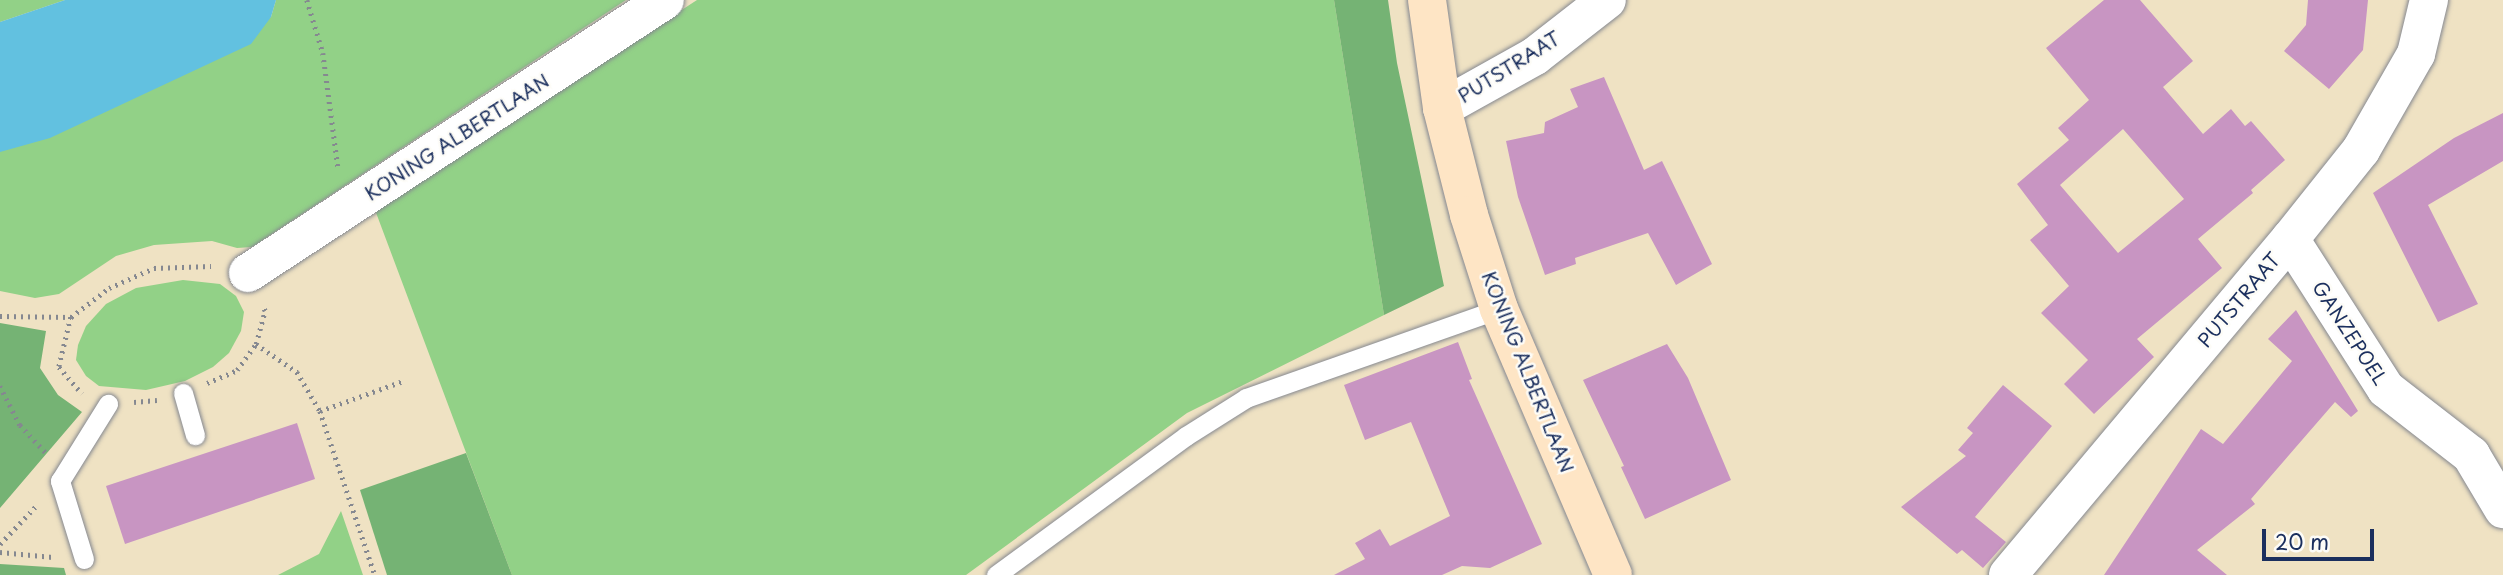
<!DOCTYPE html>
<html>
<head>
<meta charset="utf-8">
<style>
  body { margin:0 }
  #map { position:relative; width:2503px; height:575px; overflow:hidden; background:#efe2c3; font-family:"Playpen Sans",sans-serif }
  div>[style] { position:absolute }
  .green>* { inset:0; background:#92d187 }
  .forest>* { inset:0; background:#75b374 }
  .water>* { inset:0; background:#62c1e0 }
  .building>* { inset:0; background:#c895c2 }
  .path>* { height:4.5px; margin-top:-2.25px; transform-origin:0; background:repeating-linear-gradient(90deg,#858890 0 2px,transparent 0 7px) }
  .roads { filter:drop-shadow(0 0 2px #858890) drop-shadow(0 0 2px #858890) }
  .lane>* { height:19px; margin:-9.5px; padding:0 9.5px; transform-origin:9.5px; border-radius:9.5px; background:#fff }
  .street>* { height:38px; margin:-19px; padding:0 19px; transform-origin:19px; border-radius:19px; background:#fff }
  .secondary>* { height:38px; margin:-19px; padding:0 19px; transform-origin:19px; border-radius:19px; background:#fee5c5 }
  span { translate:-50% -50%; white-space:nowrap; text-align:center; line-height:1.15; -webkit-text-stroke:5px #fdfcf7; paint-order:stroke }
  .street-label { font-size:19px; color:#1b2f5e }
  .scale { position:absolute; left:2262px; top:529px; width:112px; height:32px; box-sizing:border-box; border:4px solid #1b2f5e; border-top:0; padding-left:9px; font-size:21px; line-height:24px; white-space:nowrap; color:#1b2f5e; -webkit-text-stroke:5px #fdfcf7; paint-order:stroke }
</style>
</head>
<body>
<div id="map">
  <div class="green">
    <div style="clip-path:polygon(0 0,65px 0,0 22px)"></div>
    <div style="clip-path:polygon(276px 0,626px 0,252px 247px,237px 248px,212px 241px,154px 245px,116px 256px,59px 294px,35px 298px,0 291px,0 137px,271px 17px)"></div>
    <div style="clip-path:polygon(697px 0,1334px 0,1384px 315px,1187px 413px,966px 575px,512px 575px,375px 210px)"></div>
    <div style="clip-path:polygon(183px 280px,220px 284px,236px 296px,244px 312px,241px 331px,229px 353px,213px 367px,185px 381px,146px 390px,99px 386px,86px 376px,76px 360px,78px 345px,86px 326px,106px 304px,136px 288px)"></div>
    <div style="clip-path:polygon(341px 511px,363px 575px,278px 575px,319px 554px)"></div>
  </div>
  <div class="forest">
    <div style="clip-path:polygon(1334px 0,1388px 0,1397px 63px,1444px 286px,1384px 315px)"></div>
    <div style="clip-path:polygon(0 323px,46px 331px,40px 368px,58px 395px,82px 412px,0 508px)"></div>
    <div style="clip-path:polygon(466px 453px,512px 575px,387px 575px,360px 490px)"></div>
    <div style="clip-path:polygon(0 564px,64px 568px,66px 575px,0 575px)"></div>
  </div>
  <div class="water">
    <div style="clip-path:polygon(65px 0,276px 0,271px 17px,251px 44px,50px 138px,0 152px,0 22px)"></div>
  </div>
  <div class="building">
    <div style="clip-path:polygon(evenodd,2104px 0,2140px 0,2193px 61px,2163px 87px,2203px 134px,2231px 109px,2245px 126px,2251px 121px,2285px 160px,2251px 190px,2253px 193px,2198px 239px,2222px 268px,2137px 339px,2154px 357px,2094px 414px,2064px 384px,2088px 360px,2041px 313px,2069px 286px,2030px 240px,2048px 225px,2017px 184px,2069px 140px,2058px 128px,2089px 100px,2046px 48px,2104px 0,2123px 129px,2184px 199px,2118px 253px,2060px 185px,2123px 129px)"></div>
    <div style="clip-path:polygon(2308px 0,2368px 0,2363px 50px,2329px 89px,2284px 51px,2306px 25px)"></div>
    <div style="clip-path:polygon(1604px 77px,1644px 170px,1662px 161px,1712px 264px,1676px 285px,1648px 233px,1575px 258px,1576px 264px,1545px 275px,1518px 197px,1506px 141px,1544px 133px,1545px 122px,1578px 107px,1570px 89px)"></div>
    <div style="clip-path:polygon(2503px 113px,2503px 161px,2428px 205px,2478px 304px,2438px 322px,2373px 193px,2454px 138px)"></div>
    <div style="clip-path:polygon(2296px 310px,2358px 411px,2351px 417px,2335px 402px,2251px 499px,2255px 504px,2197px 550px,2227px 575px,2104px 575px,2201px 429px,2223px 444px,2292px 361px,2268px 339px)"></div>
    <div style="clip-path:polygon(1458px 342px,1472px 379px,1469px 380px,1542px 544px,1490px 568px,1462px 566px,1442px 575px,1334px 575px,1365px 559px,1355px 543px,1380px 529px,1390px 546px,1450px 516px,1411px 422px,1365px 440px,1344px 385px)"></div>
    <div style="clip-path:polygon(1667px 344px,1688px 378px,1731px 480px,1645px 519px,1621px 467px,1624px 466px,1583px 380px)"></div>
    <div style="clip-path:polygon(2003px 385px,2052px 426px,1975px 517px,2006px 542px,1983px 568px,1962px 550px,1957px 554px,1901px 507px,1966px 456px,1958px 450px,1973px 433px,1967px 428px)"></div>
    <div style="clip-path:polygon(297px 423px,315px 479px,125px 544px,106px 486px)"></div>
  </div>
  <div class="path">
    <div style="left:307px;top:0;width:55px;rotate:73.2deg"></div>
    <div style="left:323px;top:53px;width:115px;rotate:82.5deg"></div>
    <div style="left:0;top:316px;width:71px;rotate:0.8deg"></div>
    <div style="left:71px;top:317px;width:48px;rotate:-37.3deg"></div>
    <div style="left:109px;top:288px;width:49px;rotate:-24deg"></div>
    <div style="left:154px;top:268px;width:57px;rotate:-2deg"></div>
    <div style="left:71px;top:317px;width:51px;rotate:103.5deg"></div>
    <div style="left:59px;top:367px;width:35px;rotate:49deg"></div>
    <div style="left:256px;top:344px;width:50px;rotate:34.3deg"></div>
    <div style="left:297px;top:372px;width:45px;rotate:59.5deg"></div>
    <div style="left:320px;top:411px;width:173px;rotate:71.5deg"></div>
    <div style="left:207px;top:383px;width:33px;rotate:-23deg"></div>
    <div style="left:237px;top:370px;width:32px;rotate:-54deg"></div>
    <div style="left:256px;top:344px;width:34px;rotate:-75deg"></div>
    <div style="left:265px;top:311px;width:4px;rotate:-117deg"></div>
    <div style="left:0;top:386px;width:44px;rotate:62.9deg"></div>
    <div style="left:20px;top:425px;width:37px;rotate:47deg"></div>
    <div style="left:134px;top:402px;width:23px;rotate:-5deg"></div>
    <div style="left:320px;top:411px;width:88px;rotate:-19.9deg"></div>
    <div style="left:0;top:544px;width:55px;rotate:-46.5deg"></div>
    <div style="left:0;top:552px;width:53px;rotate:5.4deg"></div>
  </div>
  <div class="roads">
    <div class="lane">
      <div style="left:183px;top:393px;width:44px;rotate:74.1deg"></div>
      <div style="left:84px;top:559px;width:82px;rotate:-107.1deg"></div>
      <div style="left:60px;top:481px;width:91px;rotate:-58.1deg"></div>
      <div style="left:996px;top:575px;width:235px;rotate:-36.2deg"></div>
      <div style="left:1186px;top:436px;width:71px;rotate:-32.3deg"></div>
      <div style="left:1246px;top:398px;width:268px;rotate:-19.4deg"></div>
    </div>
    <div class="street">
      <div style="left:1442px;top:108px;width:107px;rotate:-29.2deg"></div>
      <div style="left:1535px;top:56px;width:91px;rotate:-37.9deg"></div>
      <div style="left:2290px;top:239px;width:178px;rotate:57.4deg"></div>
      <div style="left:2386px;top:389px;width:108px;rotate:37.8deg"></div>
      <div style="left:2471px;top:455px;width:63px;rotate:59.3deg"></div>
      <div style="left:248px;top:273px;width:498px;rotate:-33.2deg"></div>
      <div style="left:2008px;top:575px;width:439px;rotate:-50deg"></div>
      <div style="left:2290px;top:239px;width:114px;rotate:-51.4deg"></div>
      <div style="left:2361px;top:150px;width:111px;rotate:-60.2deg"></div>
      <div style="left:2416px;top:54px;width:56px;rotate:-76.5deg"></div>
    </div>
    <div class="secondary">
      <div style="left:1427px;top:0;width:109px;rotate:82.1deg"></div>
      <div style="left:1442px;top:108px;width:110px;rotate:75.8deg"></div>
      <div style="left:1469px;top:215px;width:99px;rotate:72.3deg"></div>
      <div style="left:1499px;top:309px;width:289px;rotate:66.8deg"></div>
    </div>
  </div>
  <div class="street-label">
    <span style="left:1509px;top:67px;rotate:-32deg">PUTSTRAAT</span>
    <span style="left:457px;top:137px;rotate:-33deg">KONING ALBERTLAAN</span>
    <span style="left:2239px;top:300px;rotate:-50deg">PUTSTRAAT</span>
    <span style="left:2350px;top:333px;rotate:57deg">GANZEPOEL</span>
    <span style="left:1528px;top:372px;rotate:68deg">KONING ALBERTLAAN</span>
  </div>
  <div class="scale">20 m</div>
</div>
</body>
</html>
